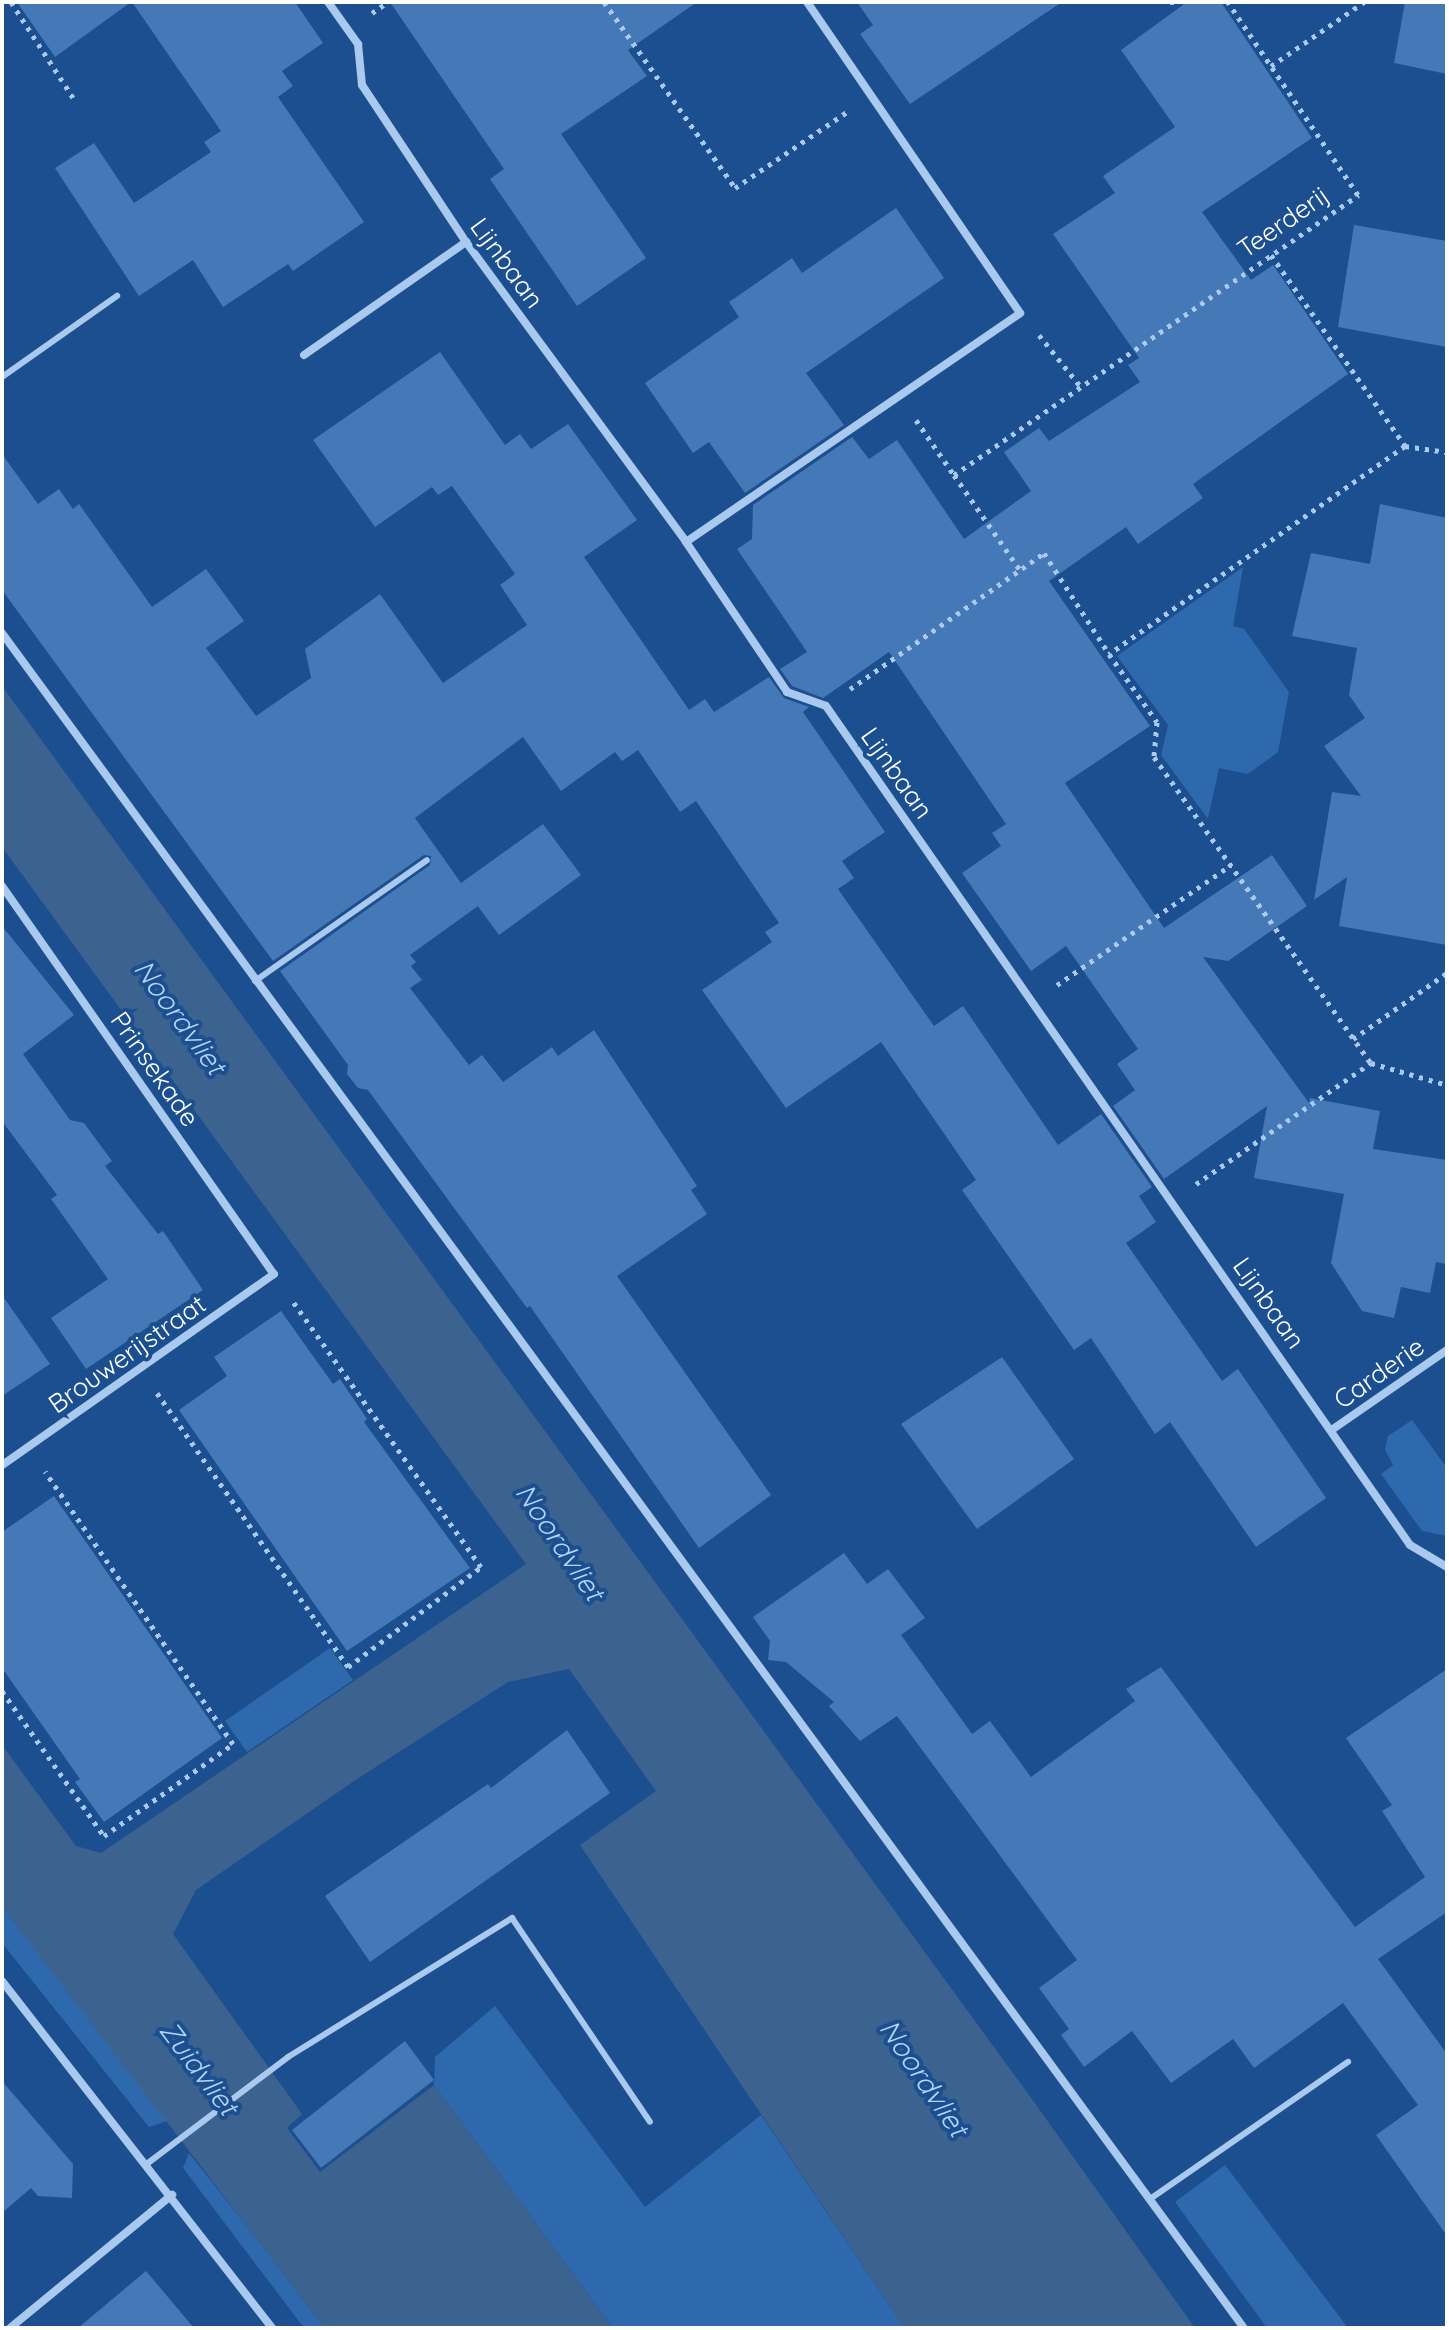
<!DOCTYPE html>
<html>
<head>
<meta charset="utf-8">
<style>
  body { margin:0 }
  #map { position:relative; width:1449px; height:2330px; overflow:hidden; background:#1b4f8f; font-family:Quicksand,sans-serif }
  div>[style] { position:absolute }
  .green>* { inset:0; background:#2e69ad }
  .water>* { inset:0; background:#3c6290 }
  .building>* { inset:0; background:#4478b7 }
  .path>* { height:5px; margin-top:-2.5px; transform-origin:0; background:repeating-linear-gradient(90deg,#a9c9ee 0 4px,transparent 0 10px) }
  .lane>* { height:6px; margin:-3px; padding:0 3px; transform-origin:3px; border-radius:3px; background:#a9c9ee }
  .street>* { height:8px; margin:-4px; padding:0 4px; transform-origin:4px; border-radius:4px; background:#a9c9ee }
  span { translate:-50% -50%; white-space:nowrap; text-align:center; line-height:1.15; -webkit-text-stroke:8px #1b4f8f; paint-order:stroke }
  .street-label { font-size:26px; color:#fff }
  .water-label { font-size:28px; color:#b5d3f5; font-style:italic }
  .frame { position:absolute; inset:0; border:4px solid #fff; pointer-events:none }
</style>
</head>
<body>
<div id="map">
  <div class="green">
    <div style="clip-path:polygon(1243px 567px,1233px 626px,1244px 629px,1289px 692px,1278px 752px,1248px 774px,1219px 768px,1208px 819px,1161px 755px,1168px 725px,1117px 656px)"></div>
    <div style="clip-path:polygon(1412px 1420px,1447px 1468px,1447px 1536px,1422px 1531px,1381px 1474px,1393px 1465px,1385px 1450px,1388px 1436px)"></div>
    <div style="clip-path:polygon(330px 1648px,353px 1680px,247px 1752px,225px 1721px)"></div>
    <div style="clip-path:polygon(2px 1907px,170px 2120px,149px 2127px,2px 1943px)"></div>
    <div style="clip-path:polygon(495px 2006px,645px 2207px,761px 2115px,905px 2328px,613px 2328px,434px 2085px,435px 2057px)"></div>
    <div style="clip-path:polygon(189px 2153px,250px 2230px,325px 2328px,304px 2328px,183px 2168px)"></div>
    <div style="clip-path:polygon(1225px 2165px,1348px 2328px,1267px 2328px,1175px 2202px)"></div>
  </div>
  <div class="water">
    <div style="clip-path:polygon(2px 686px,1034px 2102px,1195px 2328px,905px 2328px,580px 1845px,656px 1791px,569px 1669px,508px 1682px,354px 1781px,196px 1890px,173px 1934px,302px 2114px,287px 2128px,320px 2172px,434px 2085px,613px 2328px,325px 2328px,2px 1907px,2px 1745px,76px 1846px,101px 1853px,526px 1564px,2px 847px)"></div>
  </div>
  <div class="building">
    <div style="clip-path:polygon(17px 2px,131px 2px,55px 57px)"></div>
    <div style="clip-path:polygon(132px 2px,295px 2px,323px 43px,282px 71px,293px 86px,278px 97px,364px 222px,293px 271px,288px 264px,223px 307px,193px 260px,139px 296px,55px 168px,94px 143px,134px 203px,211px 152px,204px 142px,221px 131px)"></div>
    <div style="clip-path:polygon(390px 2px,697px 2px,628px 50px,647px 76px,561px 134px,646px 258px,577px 306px,490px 179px,504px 169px)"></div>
    <div style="clip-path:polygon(857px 2px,1062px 2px,910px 104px,860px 34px,873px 25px)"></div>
    <div style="clip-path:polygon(1187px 2px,1221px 2px,1312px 138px,1202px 212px,1251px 280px,1273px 265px,1348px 374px,1193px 484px,1203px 498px,1138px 544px,1126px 527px,1049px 581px,1150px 726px,1065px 783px,1164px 928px,1272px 855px,1307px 906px,1228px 961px,1203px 957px,1309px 1103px,1310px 1098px,1380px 1111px,1373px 1149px,1447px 1160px,1447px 1264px,1436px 1262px,1430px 1293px,1401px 1287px,1394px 1318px,1362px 1311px,1331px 1263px,1344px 1194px,1254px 1178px,1267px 1106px,1164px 1179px,1113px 1106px,1135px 1090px,1117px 1064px,1138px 1049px,1066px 946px,1031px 971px,962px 873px,1001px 846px,992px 833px,1006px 824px,889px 652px,823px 698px,792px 686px,780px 669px,807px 652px,737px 549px,752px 539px,753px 505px,852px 437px,869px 459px,897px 440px,964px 539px,1031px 491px,1004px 452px,1039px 428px,1049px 441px,1140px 382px,1128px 365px,1139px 358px,1053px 234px,1115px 193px,1103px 176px,1175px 127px,1121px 50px)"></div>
    <div style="clip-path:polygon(1405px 2px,1447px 2px,1447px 74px,1394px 63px)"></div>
    <div style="clip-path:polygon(896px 208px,944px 278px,806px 373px,844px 425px,745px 493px,709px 442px,693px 453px,645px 383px,739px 317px,729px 302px,761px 280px,792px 258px,802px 273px)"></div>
    <div style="clip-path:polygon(1354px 225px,1447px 241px,1447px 347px,1338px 327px)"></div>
    <div style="clip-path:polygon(440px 352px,505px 445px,520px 434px,531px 449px,568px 424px,637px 520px,584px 557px,689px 710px,705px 699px,714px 712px,769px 677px,784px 698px,809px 707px,803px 712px,885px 832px,842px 861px,854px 878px,838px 889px,934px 1026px,963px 1006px,1058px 1145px,1101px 1114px,1152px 1187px,1139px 1196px,1156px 1222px,1126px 1243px,1222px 1381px,1238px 1369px,1326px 1498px,1256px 1547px,1170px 1422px,1155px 1434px,1091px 1338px,1074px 1350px,962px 1190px,976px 1180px,881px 1042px,786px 1108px,702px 990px,772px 942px,765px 932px,779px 923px,696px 801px,680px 812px,638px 750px,622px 761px,615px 752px,561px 791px,523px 737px,415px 818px,461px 883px,543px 824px,581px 875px,499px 935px,466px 890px,478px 906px,410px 955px,416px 962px,411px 966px,422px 980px,410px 988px,469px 1065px,482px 1055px,503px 1082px,552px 1047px,558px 1056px,594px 1030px,697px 1186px,691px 1190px,707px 1214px,617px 1276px,771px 1495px,699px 1548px,530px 1306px,527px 1308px,368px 1090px,358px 1088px,347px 1074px,348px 1065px,280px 971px,430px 865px,431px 856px,424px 855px,273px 961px,2px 590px,2px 454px,38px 504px,59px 489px,73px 509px,79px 504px,152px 607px,206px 569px,244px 621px,206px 648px,256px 716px,311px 678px,305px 649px,380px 594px,443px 683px,527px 625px,500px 585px,515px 574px,452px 486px,438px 495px,432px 487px,375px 527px,313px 440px)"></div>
    <div style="clip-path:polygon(1380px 504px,1447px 518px,1447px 945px,1339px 926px,1347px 877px,1314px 900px,1332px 792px,1361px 796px,1324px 746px,1365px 718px,1349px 695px,1357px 648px,1292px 636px,1311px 553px,1370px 564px)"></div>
    <div style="clip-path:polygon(2px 926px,74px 1015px,23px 1054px,70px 1120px,84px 1123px,112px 1161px,105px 1166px,158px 1234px,163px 1231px,203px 1290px,86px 1369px,51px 1318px,108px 1279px,51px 1199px,57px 1195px,2px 1121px)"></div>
    <div style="clip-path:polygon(2px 1295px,50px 1364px,2px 1396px)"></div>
    <div style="clip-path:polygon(281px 1311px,333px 1384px,340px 1379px,367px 1419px,364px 1422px,470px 1568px,347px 1651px,179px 1410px,227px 1376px,214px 1357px)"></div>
    <div style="clip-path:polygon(1002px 1357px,1074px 1459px,977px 1529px,901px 1424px)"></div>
    <div style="clip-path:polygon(54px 1496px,222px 1738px,104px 1822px,75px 1782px,80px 1779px,2px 1668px,2px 1532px)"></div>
    <div style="clip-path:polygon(844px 1553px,867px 1584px,888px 1569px,925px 1618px,901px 1635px,972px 1734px,990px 1721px,1031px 1777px,1135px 1701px,1126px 1689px,1161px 1667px,1355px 1927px,1425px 1877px,1382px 1811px,1392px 1805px,1346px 1738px,1447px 1669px,1447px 1912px,1378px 1959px,1447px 2054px,1447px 2236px,1376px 2135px,1418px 2105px,1343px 2003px,1254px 2068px,1233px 2039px,1171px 2083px,1132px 2031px,1084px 2067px,1061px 2035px,1069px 2029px,1039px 1988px,1077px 1960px,897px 1716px,860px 1741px,829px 1706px,834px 1702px,786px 1662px,768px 1660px,770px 1641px,753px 1617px)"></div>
    <div style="clip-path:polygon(567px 1730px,610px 1793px,370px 1962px,325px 1896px,488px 1784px,491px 1788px)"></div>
    <div style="clip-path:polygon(405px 2041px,434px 2080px,321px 2168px,292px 2130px)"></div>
    <div style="clip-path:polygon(2px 2081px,73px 2164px,72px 2198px,38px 2196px,31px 2188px,2px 2213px)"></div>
    <div style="clip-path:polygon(146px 2271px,194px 2328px,78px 2328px)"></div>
  </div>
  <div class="path">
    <div style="left:11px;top:2px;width:119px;rotate:57deg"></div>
    <div style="left:604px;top:2px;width:228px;rotate:54.8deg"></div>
    <div style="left:735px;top:188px;width:135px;rotate:-34.2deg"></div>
    <div style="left:1170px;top:2px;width:7px"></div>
    <div style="left:372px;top:13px;width:19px;rotate:-35deg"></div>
    <div style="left:1271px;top:66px;width:113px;rotate:-34.5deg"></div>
    <div style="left:1271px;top:255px;width:233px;rotate:54.9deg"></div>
    <div style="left:1405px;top:446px;width:362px;rotate:144.9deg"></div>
    <div style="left:1109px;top:654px;width:83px;rotate:54.8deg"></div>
    <div style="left:1157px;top:722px;width:35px;rotate:95deg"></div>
    <div style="left:1154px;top:757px;width:375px;rotate:54.7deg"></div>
    <div style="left:1371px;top:1063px;width:79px;rotate:16.1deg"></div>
    <div style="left:1039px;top:335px;width:67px;rotate:51.1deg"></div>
    <div style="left:916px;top:420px;width:67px;rotate:55.4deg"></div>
    <div style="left:954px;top:475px;width:492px;rotate:-34.7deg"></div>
    <div style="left:1358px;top:195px;width:233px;rotate:-124deg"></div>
    <div style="left:1405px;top:446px;width:42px;rotate:8.1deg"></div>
    <div style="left:954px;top:475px;width:116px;rotate:55.2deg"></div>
    <div style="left:850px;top:689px;width:237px;rotate:-35deg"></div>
    <div style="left:1044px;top:553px;width:120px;rotate:57.2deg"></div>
    <div style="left:1057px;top:985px;width:211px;rotate:-34.6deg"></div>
    <div style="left:1353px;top:1039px;width:115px;rotate:-35.1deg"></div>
    <div style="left:1196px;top:1184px;width:213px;rotate:-34.7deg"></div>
    <div style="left:157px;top:1393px;width:334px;rotate:55.1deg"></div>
    <div style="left:348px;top:1667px;width:166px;rotate:-36.9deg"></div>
    <div style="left:481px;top:1567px;width:326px;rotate:-125.3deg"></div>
    <div style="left:2px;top:1691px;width:177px;rotate:54.9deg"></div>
    <div style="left:104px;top:1836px;width:158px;rotate:-35.5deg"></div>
    <div style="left:233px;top:1744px;width:331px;rotate:-124.6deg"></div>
  </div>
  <div class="lane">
    <div style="left:2px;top:377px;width:141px;rotate:-35.2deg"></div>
    <div style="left:255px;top:981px;width:210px;rotate:-35.1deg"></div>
    <div style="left:148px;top:2163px;width:176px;rotate:-37.1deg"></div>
    <div style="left:288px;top:2057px;width:264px;rotate:-31.8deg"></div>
    <div style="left:512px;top:1918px;width:246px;rotate:55.9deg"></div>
    <div style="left:1150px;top:2199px;width:241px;rotate:-34.7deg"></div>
  </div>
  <div class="street">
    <div style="left:328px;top:2px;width:52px;rotate:54.5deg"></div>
    <div style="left:358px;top:44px;width:41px;rotate:84.4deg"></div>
    <div style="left:362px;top:85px;width:188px;rotate:56.5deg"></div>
    <div style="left:466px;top:242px;width:372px;rotate:53.7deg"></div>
    <div style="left:686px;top:542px;width:181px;rotate:56deg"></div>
    <div style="left:787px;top:692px;width:41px;rotate:19.7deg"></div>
    <div style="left:826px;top:706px;width:1022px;rotate:55.16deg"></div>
    <div style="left:1410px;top:1545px;width:43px;rotate:30.7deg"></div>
    <div style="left:304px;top:355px;width:198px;rotate:-34.9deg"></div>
    <div style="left:686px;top:542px;width:405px;rotate:-34.4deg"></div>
    <div style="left:1020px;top:313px;width:377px;rotate:-124.4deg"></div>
    <div style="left:2px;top:633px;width:2101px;rotate:53.77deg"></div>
    <div style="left:2px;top:886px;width:474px;rotate:55deg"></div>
    <div style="left:274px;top:1274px;width:332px;rotate:144.9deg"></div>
    <div style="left:1333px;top:1429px;width:139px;rotate:-34.7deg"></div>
    <div style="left:2px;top:1981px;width:440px;rotate:52.1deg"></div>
    <div style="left:10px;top:2328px;width:210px;rotate:-39.4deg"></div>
  </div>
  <div class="street-label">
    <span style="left:1283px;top:222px;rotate:-35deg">Teerderij</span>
    <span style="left:507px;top:263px;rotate:54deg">Lijnbaan</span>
    <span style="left:897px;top:773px;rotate:55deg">Lijnbaan</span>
    <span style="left:155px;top:1069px;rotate:55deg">Prinsekade</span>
    <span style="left:1269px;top:1303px;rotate:55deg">Lijnbaan</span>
    <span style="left:127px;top:1354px;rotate:-35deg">Brouwerijstraat</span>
    <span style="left:1379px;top:1373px;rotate:-35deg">Carderie</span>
  </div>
  <div class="water-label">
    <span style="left:180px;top:1017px;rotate:54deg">Noordvliet</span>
    <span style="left:560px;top:1542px;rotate:56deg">Noordvliet</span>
    <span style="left:199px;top:2068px;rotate:53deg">Zuidvliet</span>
    <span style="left:924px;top:2078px;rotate:56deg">Noordvliet</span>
  </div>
  <div class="frame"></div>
</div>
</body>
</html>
